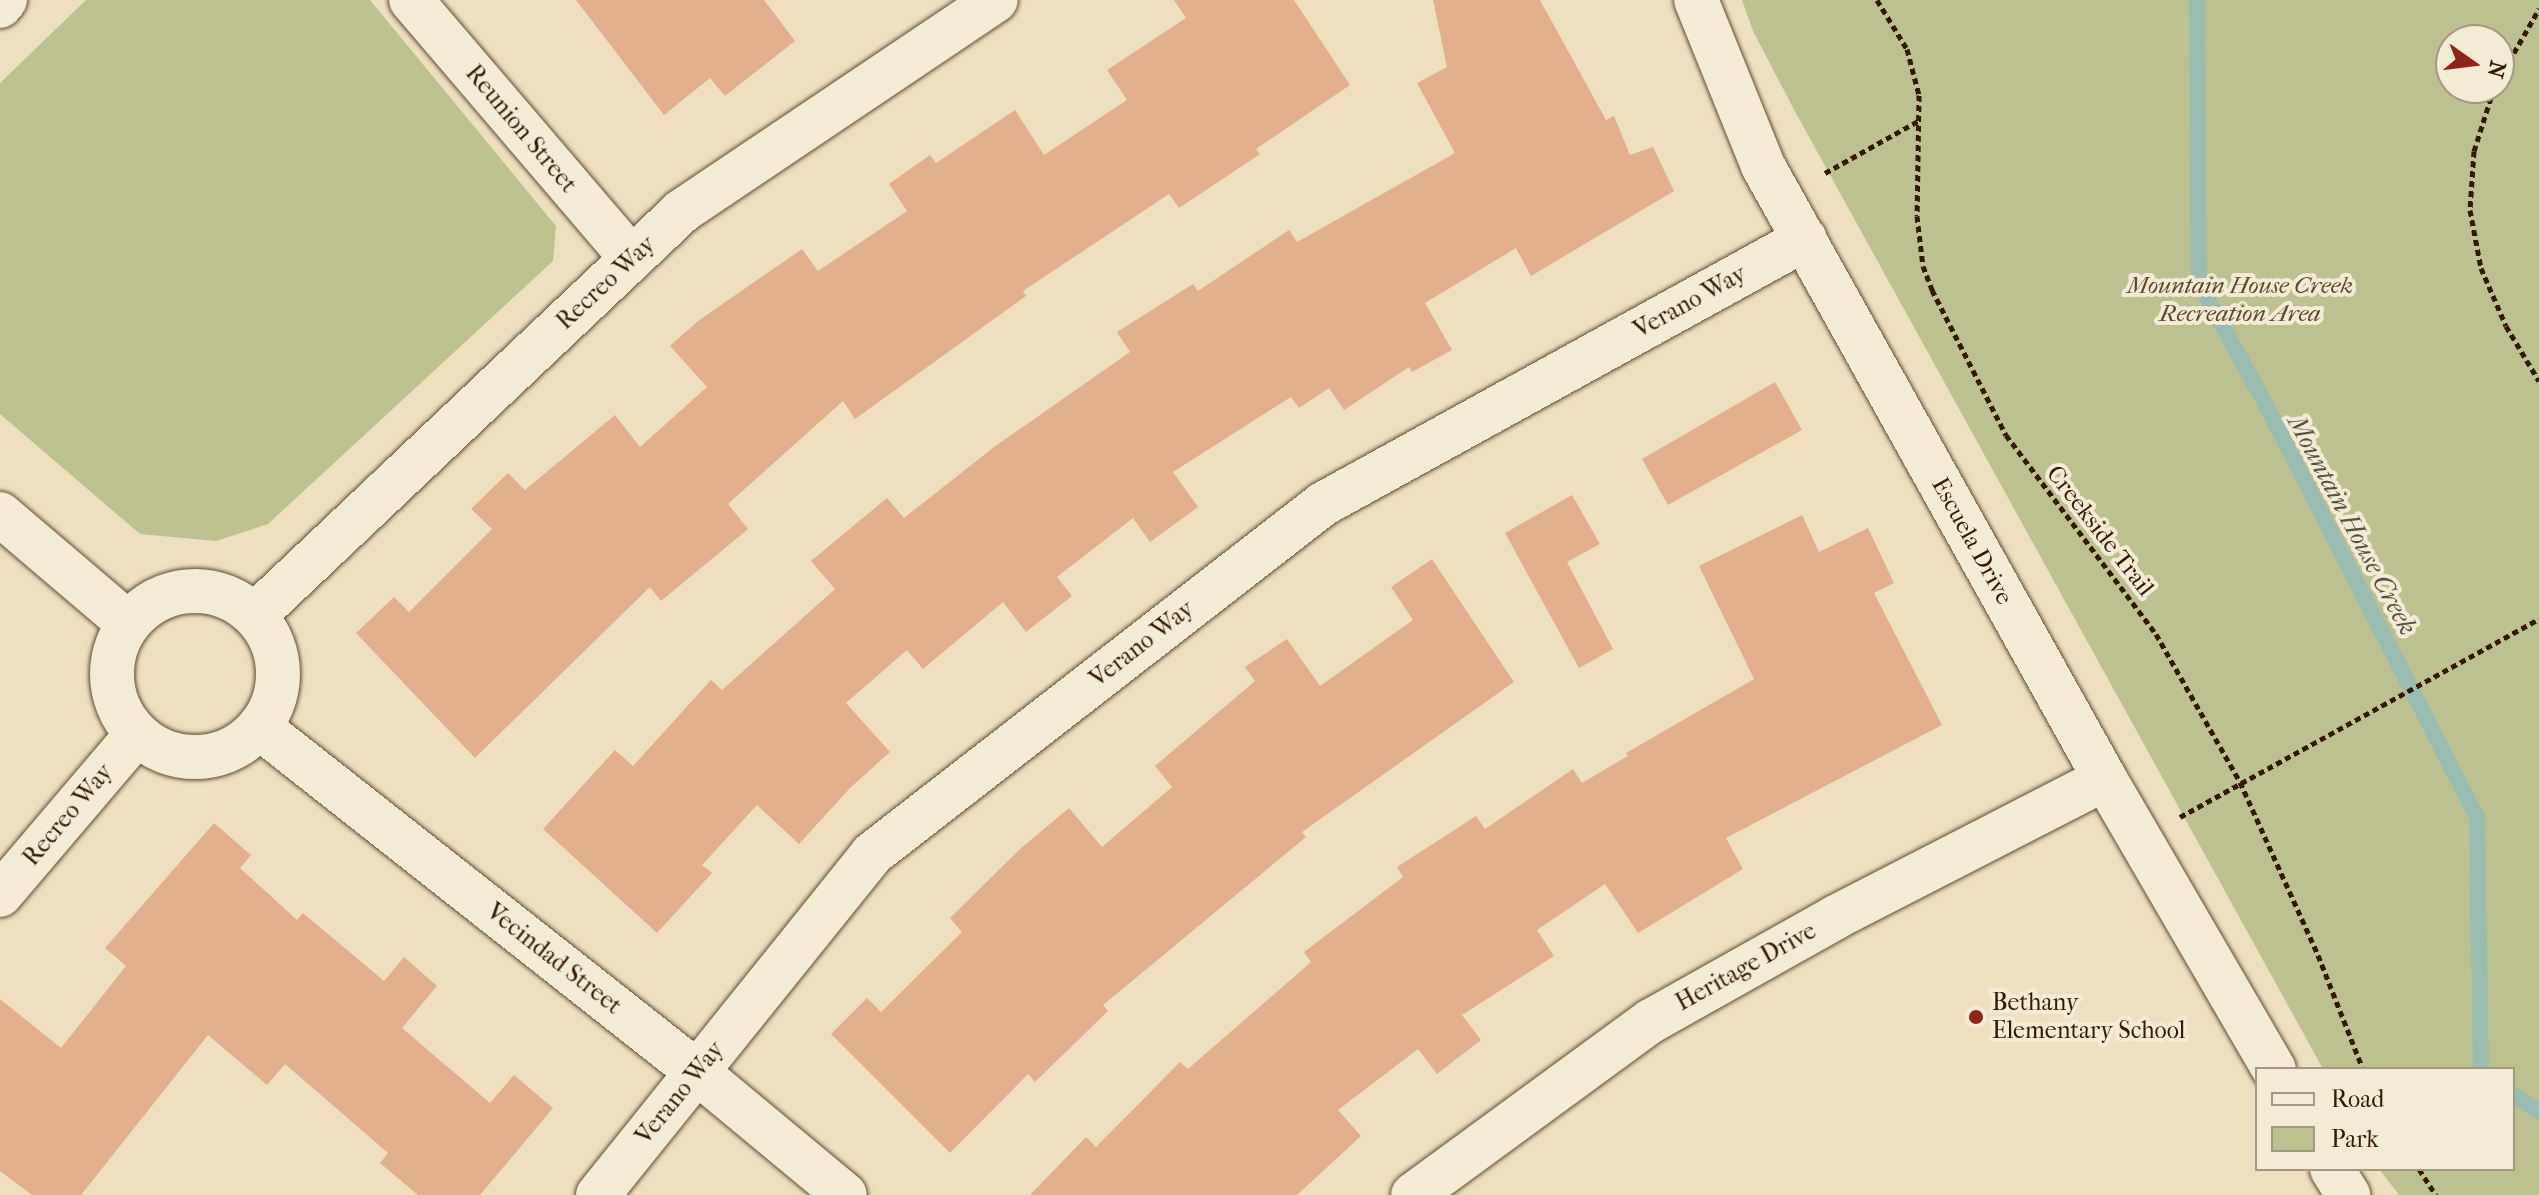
<!DOCTYPE html>
<html>
<head>
<meta charset="utf-8">
<style>
  body { margin:0 }
  #map { position:relative; width:2539px; height:1195px; overflow:hidden; background:#eee0bf; font-family:"IM FELL French Canon",serif }
  div>[style] { position:absolute }
  .green>* { inset:0; background:#bdc18f }
  .stream>* { height:16px; margin:-8px; padding:0 8px; transform-origin:8px; border-radius:8px; background:#99bdb0 }
  .building>* { inset:0; background:#e1af8c }
  .path>* { height:5px; margin-top:-2.5px; transform-origin:0; background:repeating-linear-gradient(90deg,#321900 0 6px,transparent 0 10px) }
  .roads { filter:drop-shadow(0 0 2px #614b30) drop-shadow(0 0 2px #614b30) }
  .street>* { height:44px; margin:-22px; padding:0 22px; transform-origin:22px; border-radius:22px; background:#f4ebd5 }
  .street>.ring { margin:-22px; padding:0; box-sizing:content-box; background:none; border:44px solid #f4ebd5; border-radius:50% }
  .secondary>* { height:44px; margin:-22px; padding:0 22px; transform-origin:22px; border-radius:22px; background:#f4ebd5 }
  .dots>* { width:22px; height:22px; translate:-50% -50%; box-sizing:border-box; border:4px solid #f4ebd5; border-radius:50% }
  span { translate:-50% -50%; white-space:nowrap; text-align:center; line-height:1.15; -webkit-text-stroke:8px #f4ebd5; paint-order:stroke }
  .street-label { font-size:24px; color:#321900 }
  .park-label { font-size:24px; color:#5c4b2b; font-style:italic }
  .poi-label { font-size:24px; color:#321900 }
  .left { translate:0 -50%; text-align:left }
  .water-label { font-size:26px; color:#56523e; font-style:italic }
  .legend { position:absolute; left:2255px; top:1067px; width:260px; height:104px; box-sizing:border-box; background:#f4ebd5; border:2px solid #a69780; margin:0; padding:10px 14px; list-style:none; font-size:24px; color:#321900 }
  .legend li { display:flex; align-items:center; gap:16px; height:40px }
  .legend b { width:40px; border:2px solid #a69780 }
  .north { position:absolute; left:2435px; top:24px; width:80px; height:80px; box-sizing:border-box; background:#f4ebd5; border:2px solid #a69780; border-radius:50%; rotate:104deg; font-size:22px; font-weight:700; line-height:32px; text-align:center; color:#321900 }
  .north::after { content:''; display:block; margin:auto; width:28px; height:36px; background:#8f2418; clip-path:polygon(50% 0,100% 100%,50% 72%,0 100%) }
</style>
</head>
<body>
<div id="map">
  <div class="green">
    <div style="clip-path:polygon(86px 0,370px 0,556px 226px,553px 261px,268px 524px,216px 541px,140px 534px,0 414px,0 83px)"></div>
    <div style="clip-path:polygon(evenodd,1742px 0,2539px 0,2539px 1195px,2399px 1195px,2379px 1169px,2513px 1169px,2513px 1069px,2323px 1069px,1792px 106px,1753px 31px,1742px 0,2451px 40px,2499px 40px,2499px 88px,2451px 88px,2451px 40px)"></div>
  </div>
  <div class="stream">
    <div style="left:2197px;top:0;width:283px;rotate:89.6deg"></div>
    <div style="left:2199px;top:283px;width:139px;rotate:61.2deg"></div>
    <div style="left:2266px;top:405px;width:463px;rotate:62.9deg"></div>
    <div style="left:2477px;top:817px;width:252px;rotate:89.1deg"></div>
    <div style="left:2513px;top:1095px;width:31px;rotate:32deg"></div>
  </div>
  <div class="building">
    <div style="clip-path:polygon(576px 0,764px 0,795px 41px,725px 96px,710px 78px,664px 115px)"></div>
    <div style="clip-path:polygon(1174px 0,1294px 0,1350px 85px,1256px 149px,1260px 154px,1179px 208px,1169px 194px,1023px 291px,1026px 296px,855px 419px,843px 401px,728px 504px,748px 529px,661px 601px,650px 587px,475px 758px,356px 633px,394px 597px,409px 612px,492px 529px,471px 509px,508px 473px,525px 490px,615px 415px,640px 447px,707px 387px,670px 346px,698px 321px,802px 249px,818px 271px,907px 211px,889px 184px,930px 155px,936px 163px,1015px 110px,1044px 155px,1127px 100px,1107px 70px,1186px 18px)"></div>
    <div style="clip-path:polygon(1433px 0,1540px 0,1606px 120px,1614px 116px,1630px 155px,1653px 147px,1674px 191px,1531px 276px,1516px 248px,1425px 303px,1452px 350px,1412px 372px,1409px 367px,1344px 410px,1329px 388px,1299px 408px,1291px 397px,1173px 472px,1198px 507px,1150px 542px,1133px 518px,1057px 577px,1072px 596px,1026px 632px,1003px 602px,923px 669px,907px 650px,846px 703px,890px 752px,850px 788px,799px 844px,757px 805px,702px 865px,712px 873px,657px 933px,543px 829px,615px 750px,633px 766px,711px 680px,722px 690px,835px 589px,811px 561px,887px 498px,904px 518px,994px 447px,1130px 352px,1117px 332px,1193px 284px,1198px 291px,1289px 230px,1297px 242px,1455px 153px,1417px 83px,1447px 67px)"></div>
    <div style="clip-path:polygon(1775px 382px,1802px 430px,1668px 505px,1642px 459px)"></div>
    <div style="clip-path:polygon(1572px 495px,1600px 544px,1567px 562px,1613px 649px,1579px 668px,1505px 533px)"></div>
    <div style="clip-path:polygon(1802px 515px,1819px 552px,1868px 528px,1894px 583px,1874px 593px,1942px 725px,1726px 838px,1743px 869px,1638px 933px,1605px 884px,1537px 930px,1554px 956px,1462px 1015px,1481px 1040px,1437px 1074px,1418px 1049px,1338px 1110px,1361px 1136px,1297px 1195px,1030px 1195px,1086px 1137px,1096px 1147px,1180px 1062px,1188px 1069px,1311px 962px,1304px 952px,1403px 877px,1397px 867px,1476px 816px,1485px 829px,1573px 769px,1582px 783px,1628px 756px,1626px 753px,1754px 679px,1699px 566px)"></div>
    <div style="clip-path:polygon(1432px 559px,1514px 682px,1302px 832px,1306px 837px,1103px 1005px,1108px 1011px,1035px 1082px,1028px 1074px,950px 1153px,831px 1034px,867px 998px,881px 1012px,962px 932px,950px 918px,1020px 849px,1069px 808px,1102px 847px,1172px 787px,1155px 766px,1255px 681px,1245px 667px,1287px 639px,1320px 686px,1413px 620px,1391px 587px)"></div>
    <div style="clip-path:polygon(214px 823px,251px 855px,240px 868px,297px 920px,303px 913px,384px 981px,404px 957px,437px 986px,402px 1028px,490px 1103px,514px 1075px,553px 1108px,480px 1195px,418px 1195px,380px 1163px,388px 1153px,285px 1064px,267px 1085px,208px 1035px,81px 1195px,32px 1195px,0 1171px,0 999px,61px 1048px,126px 966px,105px 948px)"></div>
  </div>
  <div class="path">
    <div style="left:1877px;top:0;width:57px;rotate:58.5deg"></div>
    <div style="left:1907px;top:49px;width:48px;rotate:75.4deg"></div>
    <div style="left:1919px;top:95px;width:121px;rotate:90.9deg"></div>
    <div style="left:1917px;top:216px;width:50px;rotate:83.2deg"></div>
    <div style="left:1923px;top:266px;width:26px;rotate:69deg"></div>
    <div style="left:1932px;top:290px;width:163px;rotate:63deg"></div>
    <div style="left:2006px;top:435px;width:249px;rotate:53deg"></div>
    <div style="left:2156px;top:634px;width:170px;rotate:60.4deg"></div>
    <div style="left:2240px;top:782px;width:190px;rotate:65.7deg"></div>
    <div style="left:2318px;top:955px;width:123px;rotate:68.5deg"></div>
    <div style="left:2499px;top:79px;width:81px;rotate:-60.3deg"></div>
    <div style="left:2494px;top:88px;width:66px;rotate:107.6deg"></div>
    <div style="left:2474px;top:151px;width:59px;rotate:93.9deg"></div>
    <div style="left:2470px;top:210px;width:59px;rotate:79.3deg"></div>
    <div style="left:2481px;top:268px;width:63px;rotate:66.7deg"></div>
    <div style="left:2506px;top:326px;width:64px;rotate:59deg"></div>
    <div style="left:1825px;top:173px;width:109px;rotate:-29.2deg"></div>
    <div style="left:2180px;top:817px;width:410px;rotate:-28.9deg"></div>
    <div style="left:2419px;top:1169px;width:31px;rotate:57deg"></div>
  </div>
  <div class="roads">
    <div class="street">
      <div style="left:411px;top:0;width:339px;rotate:49.5deg"></div>
      <div style="left:1696px;top:0;width:179px;rotate:68deg"></div>
      <div style="left:1763px;top:166px;width:702px;rotate:60.84deg"></div>
      <div style="left:0;top:6px;width:8px;rotate:-50deg"></div>
      <div style="left:0;top:514px;width:168px;rotate:40.4deg"></div>
      <div class="ring" style="left:112px;top:591px;width:122px;height:122px"></div>
      <div style="left:255px;top:615px;width:588px;rotate:-43.41deg"></div>
      <div style="left:682px;top:211px;width:378px;rotate:-33.9deg"></div>
      <div style="left:259px;top:727px;width:558px;rotate:38.23deg"></div>
      <div style="left:697px;top:1072px;width:192px;rotate:39.7deg"></div>
      <div style="left:0;top:895px;width:211px;rotate:-49.6deg"></div>
      <div style="left:598px;top:1195px;width:437px;rotate:-51.2deg"></div>
      <div style="left:872px;top:854px;width:571px;rotate:-37.81deg"></div>
      <div style="left:1323px;top:504px;width:550px;rotate:-28.8deg"></div>
    </div>
    <div class="secondary">
      <div style="left:2332px;top:1169px;width:31px;rotate:58deg"></div>
      <div style="left:1413px;top:1195px;width:295px;rotate:-36.2deg"></div>
      <div style="left:1651px;top:1021px;width:212px;rotate:-29.3deg"></div>
      <div style="left:1836px;top:917px;width:302px;rotate:-27.2deg"></div>
      <div style="left:2105px;top:779px;width:336px;rotate:59.8deg"></div>
    </div>
  </div>
  <div class="dots">
    <div style="left:1976px;top:1017px;background:#8f2418"></div>
  </div>
  <div class="street-label">
    <span style="left:521px;top:129px;rotate:50deg">Reunion Street</span>
    <span style="left:606px;top:283px;rotate:-43deg">Recreo Way</span>
    <span style="left:1690px;top:302px;rotate:-29deg">Verano Way</span>
    <span style="left:2100px;top:531px;rotate:52deg">Creekside Trail</span>
    <span style="left:1972px;top:541px;rotate:61deg">Escuela Drive</span>
    <span style="left:1142px;top:644px;rotate:-38deg">Verano Way</span>
    <span style="left:68px;top:815px;rotate:-50deg">Recreo Way</span>
    <span style="left:554px;top:959px;rotate:38deg">Vecindad Street</span>
    <span style="left:1746px;top:967px;rotate:-29deg">Heritage Drive</span>
    <span style="left:680px;top:1093px;rotate:-51deg">Verano Way</span>
  </div>
  <div class="park-label">
    <span style="left:2240px;top:300px">Mountain House Creek<br>Recreation Area</span>
  </div>
  <div class="poi-label">
    <span class="left" style="left:1992px;top:1017px">Bethany<br>Elementary School</span>
  </div>
  <div class="water-label">
    <span style="left:2352px;top:525px;rotate:62deg">Mountain House Creek</span>
  </div>
  <ul class="legend">
  <li><b style="height:10px;background:#f4ebd5"></b>Road</li>
  <li><b style="height:22px;background:#bdc18f"></b>Park</li>
  </ul>
  <div class="north">N</div>
</div>
</body>
</html>
